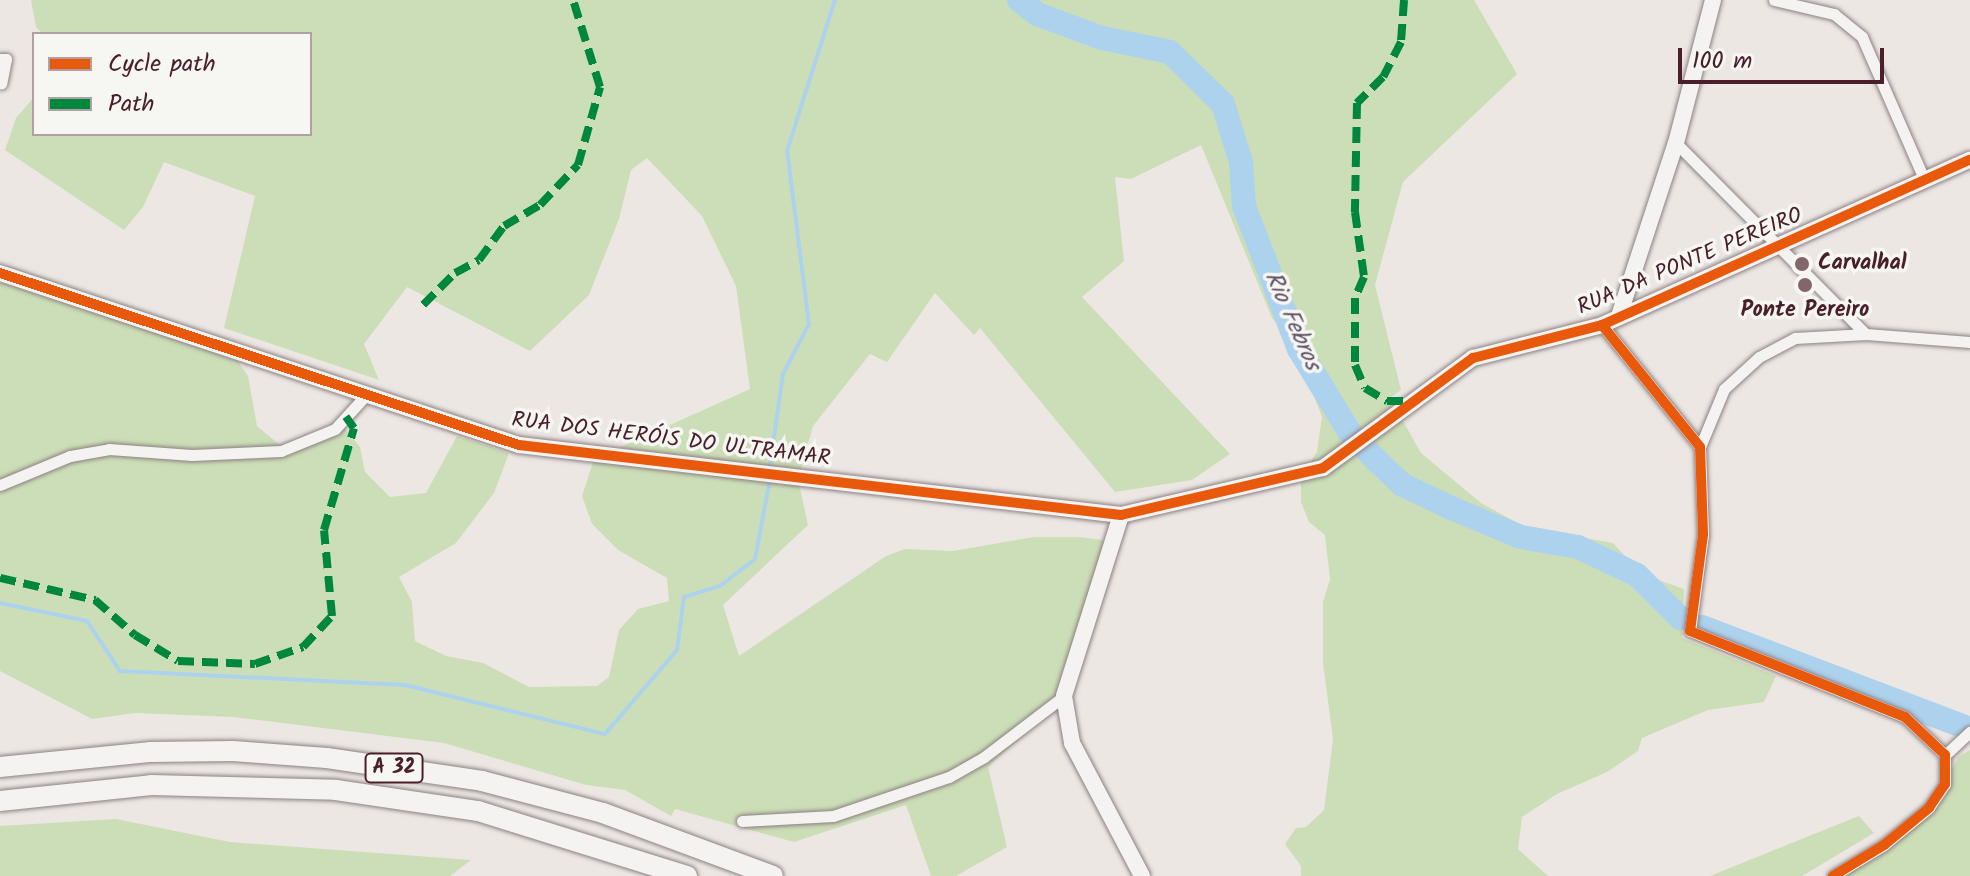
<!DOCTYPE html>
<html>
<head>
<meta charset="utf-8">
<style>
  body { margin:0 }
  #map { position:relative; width:1970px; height:876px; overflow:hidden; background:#ede7e4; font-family:Kalam,sans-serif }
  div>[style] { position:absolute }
  .green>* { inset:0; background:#ccdeb7 }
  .stream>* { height:4px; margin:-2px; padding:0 2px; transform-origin:2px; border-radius:2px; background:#add2ed }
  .river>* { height:24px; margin:-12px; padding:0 12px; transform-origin:12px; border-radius:12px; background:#add2ed }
  .roads { filter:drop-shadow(0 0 2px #8c8182) drop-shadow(0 0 2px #8c8182) }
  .street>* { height:11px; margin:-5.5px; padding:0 5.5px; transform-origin:5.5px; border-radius:5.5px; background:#f4f3f1 }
  .secondary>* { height:16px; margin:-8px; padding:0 8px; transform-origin:8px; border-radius:8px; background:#f4f3f1 }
  .highway>* { height:20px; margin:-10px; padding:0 10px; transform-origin:10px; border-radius:10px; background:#f4f3f1 }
  .quiet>* { height:8px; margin-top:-4px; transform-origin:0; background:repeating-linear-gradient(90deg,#00873e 0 16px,transparent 0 24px) }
  .cycleway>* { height:10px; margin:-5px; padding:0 5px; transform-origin:5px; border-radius:5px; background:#e8590c }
  .dots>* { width:22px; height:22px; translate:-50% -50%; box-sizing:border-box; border:4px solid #f6f6f2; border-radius:50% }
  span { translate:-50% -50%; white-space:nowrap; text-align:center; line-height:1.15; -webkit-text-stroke:7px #f6f6f2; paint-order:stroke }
  .shield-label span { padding:2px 6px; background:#f6f6f2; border:2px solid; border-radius:6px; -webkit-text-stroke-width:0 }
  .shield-label { font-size:20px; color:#4a1f2b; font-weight:700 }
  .street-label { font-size:22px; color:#4a1f2b }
  .poi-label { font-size:22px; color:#4a1f2b; font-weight:700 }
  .left { translate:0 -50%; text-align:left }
  .water-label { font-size:24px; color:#605266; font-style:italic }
  .legend { position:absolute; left:32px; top:32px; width:280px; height:104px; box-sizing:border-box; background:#f6f6f2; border:2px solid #b1a0a2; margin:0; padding:10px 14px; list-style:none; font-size:24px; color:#4a1f2b }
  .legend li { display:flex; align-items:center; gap:16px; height:40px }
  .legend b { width:40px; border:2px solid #b1a0a2 }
  .scale { position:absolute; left:1678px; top:48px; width:206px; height:36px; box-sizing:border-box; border:4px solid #4a1f2b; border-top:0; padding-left:10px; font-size:24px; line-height:28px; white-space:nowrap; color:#4a1f2b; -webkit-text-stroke:6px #f6f6f2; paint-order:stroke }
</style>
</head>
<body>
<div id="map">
  <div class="green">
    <div style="clip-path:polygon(31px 0,1474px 0,1517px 74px,1403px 182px,1375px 285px,1401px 390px,1390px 398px,1421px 453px,1481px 503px,1525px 527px,1613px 543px,1642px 574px,1684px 589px,1682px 638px,1776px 676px,1764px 702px,1708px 710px,1642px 738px,1638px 751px,1607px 772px,1557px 794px,1522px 817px,1518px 849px,1548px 876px,1301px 876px,1301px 866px,1285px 844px,1296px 828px,1306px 827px,1324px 810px,1333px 739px,1323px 663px,1323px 602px,1330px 579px,1325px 535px,1309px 522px,1301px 502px,1301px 476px,1317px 452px,1322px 417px,1296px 349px,1272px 318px,1201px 145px,1131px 179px,1115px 177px,1124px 261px,1082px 297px,1230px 454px,1192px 480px,1115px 492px,980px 328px,974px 335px,935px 293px,887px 362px,870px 354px,813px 426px,798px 479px,808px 525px,723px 605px,739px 656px,886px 556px,905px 549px,953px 551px,1034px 537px,1079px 537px,1102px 540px,1112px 550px,1061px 701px,988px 767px,1007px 847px,956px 876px,931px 876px,906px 805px,794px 842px,675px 809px,671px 816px,625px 790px,586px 785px,444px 743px,233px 717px,135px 713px,92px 719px,0 671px,0 282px,235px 357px,248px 376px,257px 426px,281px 446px,341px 424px,360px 447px,365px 472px,390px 497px,426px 493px,457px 436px,509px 453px,494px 493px,456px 543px,399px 577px,412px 602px,415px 641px,446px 656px,483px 663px,529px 687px,597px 686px,609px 677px,619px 630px,638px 609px,669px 601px,667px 578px,618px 550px,592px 524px,582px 496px,594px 459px,750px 389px,736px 286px,702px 216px,647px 158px,631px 170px,619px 219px,589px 295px,530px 351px,407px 287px,364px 344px,379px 380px,224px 328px,255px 196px,164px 162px,143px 207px,124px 230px,5px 150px,16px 118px,34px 97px,34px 134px,310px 134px,310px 34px,43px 34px,36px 27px)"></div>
    <div style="clip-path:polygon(1970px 750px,1970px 876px,1829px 876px,1891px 834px,1943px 788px,1958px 757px)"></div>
    <div style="clip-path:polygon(1859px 816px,1874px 833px,1802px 876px,1710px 876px)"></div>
    <div style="clip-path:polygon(116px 819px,230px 842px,471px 860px,450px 876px,0 876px,0 826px)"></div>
  </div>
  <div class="stream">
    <div style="left:770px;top:465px;width:92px;rotate:-81.9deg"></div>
    <div style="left:783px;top:374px;width:56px;rotate:-62.5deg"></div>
    <div style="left:809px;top:324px;width:174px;rotate:-97.2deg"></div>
    <div style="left:787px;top:151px;width:158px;rotate:-72.4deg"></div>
    <div style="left:0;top:603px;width:89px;rotate:11.7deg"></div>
    <div style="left:87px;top:621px;width:60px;rotate:56.6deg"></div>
    <div style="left:120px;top:671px;width:285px;rotate:2.8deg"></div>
    <div style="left:405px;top:685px;width:206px;rotate:13.8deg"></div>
    <div style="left:605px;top:734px;width:111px;rotate:-49.4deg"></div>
    <div style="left:677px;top:650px;width:53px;rotate:-82.5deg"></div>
    <div style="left:684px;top:597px;width:38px;rotate:-17deg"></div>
    <div style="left:720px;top:586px;width:44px;rotate:-37.6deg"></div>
    <div style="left:755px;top:559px;width:76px;rotate:-79.4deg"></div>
  </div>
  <div class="river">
    <div style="left:1019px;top:0;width:23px;rotate:38deg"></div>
    <div style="left:1037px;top:14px;width:69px;rotate:20.3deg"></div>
    <div style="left:1102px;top:38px;width:69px;rotate:11.6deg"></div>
    <div style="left:1170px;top:52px;width:74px;rotate:44.5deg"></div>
    <div style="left:1223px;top:104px;width:61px;rotate:72.8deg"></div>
    <div style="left:1241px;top:162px;width:44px;rotate:86.1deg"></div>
    <div style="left:1244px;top:206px;width:153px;rotate:69deg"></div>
    <div style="left:1299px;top:349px;width:98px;rotate:58.7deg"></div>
    <div style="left:1350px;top:433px;width:40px;rotate:46deg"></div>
    <div style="left:1378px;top:462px;width:34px;rotate:43deg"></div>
    <div style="left:1403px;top:485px;width:53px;rotate:25.6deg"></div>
    <div style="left:1451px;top:508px;width:76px;rotate:22.5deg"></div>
    <div style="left:1521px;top:537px;width:58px;rotate:10deg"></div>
    <div style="left:1578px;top:547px;width:65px;rotate:25.4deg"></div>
    <div style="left:1637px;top:575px;width:61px;rotate:45deg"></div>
    <div style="left:1702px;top:627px;width:287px;rotate:20.8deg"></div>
  </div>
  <div class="roads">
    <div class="street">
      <div style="left:1774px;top:0;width:62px;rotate:13.1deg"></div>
      <div style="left:1834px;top:14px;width:36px;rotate:39deg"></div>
      <div style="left:1862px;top:37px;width:157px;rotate:66.4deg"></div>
      <div style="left:0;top:59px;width:6px"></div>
      <div style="left:6px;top:59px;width:25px;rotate:101deg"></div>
      <div style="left:1676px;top:143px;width:269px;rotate:45.2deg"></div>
      <div style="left:1602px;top:325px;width:156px;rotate:51.2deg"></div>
      <div style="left:1700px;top:447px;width:88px;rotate:88deg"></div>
      <div style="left:1703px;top:535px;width:97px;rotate:97.7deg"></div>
      <div style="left:1690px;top:631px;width:232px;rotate:21.8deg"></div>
      <div style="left:1905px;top:717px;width:55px;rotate:43.5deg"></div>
      <div style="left:1945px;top:755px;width:29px;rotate:90deg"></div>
      <div style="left:1945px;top:784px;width:29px;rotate:124deg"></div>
      <div style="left:1929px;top:808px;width:58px;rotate:140.6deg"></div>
      <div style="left:1884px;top:845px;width:60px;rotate:148.7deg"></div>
      <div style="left:1700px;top:447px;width:63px;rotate:-67.5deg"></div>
      <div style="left:1724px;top:389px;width:47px;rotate:-42.4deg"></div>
      <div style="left:1759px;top:357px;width:41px;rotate:-27.8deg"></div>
      <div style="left:1795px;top:338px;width:71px;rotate:-3.2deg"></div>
      <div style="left:1866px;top:334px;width:104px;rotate:4.4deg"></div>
      <div style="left:0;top:485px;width:76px;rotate:-22.5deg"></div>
      <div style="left:70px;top:456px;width:40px;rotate:-10deg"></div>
      <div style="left:109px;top:449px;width:83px;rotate:4.1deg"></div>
      <div style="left:192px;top:455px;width:89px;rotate:-2.6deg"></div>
      <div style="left:281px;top:451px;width:58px;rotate:-22.2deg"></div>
      <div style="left:335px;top:429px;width:47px;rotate:-47.6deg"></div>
      <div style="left:1945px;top:755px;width:34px;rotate:-43deg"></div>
      <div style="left:742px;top:821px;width:91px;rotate:-3.1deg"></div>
      <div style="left:833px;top:816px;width:122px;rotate:-18.6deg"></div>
      <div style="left:949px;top:777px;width:40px;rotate:-29.7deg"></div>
      <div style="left:984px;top:757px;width:101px;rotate:-37.3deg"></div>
    </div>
    <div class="secondary">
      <div style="left:0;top:273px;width:547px;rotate:18.34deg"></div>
      <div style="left:519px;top:445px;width:606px;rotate:6.63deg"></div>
      <div style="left:1121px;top:515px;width:207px;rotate:-13.1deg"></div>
      <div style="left:1323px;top:468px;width:186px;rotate:-36.3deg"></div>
      <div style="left:1473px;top:358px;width:133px;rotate:-14.3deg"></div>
      <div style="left:1602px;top:325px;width:403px;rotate:-24.2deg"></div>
      <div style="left:1619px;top:316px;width:182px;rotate:-71.8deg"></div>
      <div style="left:1676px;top:143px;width:148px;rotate:-75.5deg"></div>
      <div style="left:1121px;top:515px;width:190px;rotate:107.5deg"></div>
      <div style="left:1064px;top:696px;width:48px;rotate:80.3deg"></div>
      <div style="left:1072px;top:743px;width:150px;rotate:62.2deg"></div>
    </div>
    <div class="highway">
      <div style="left:0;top:767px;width:152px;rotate:-5.7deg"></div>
      <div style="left:151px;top:752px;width:82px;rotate:-0.7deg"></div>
      <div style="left:233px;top:751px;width:94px;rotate:4.3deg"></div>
      <div style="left:327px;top:758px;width:157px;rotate:8.4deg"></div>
      <div style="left:482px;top:781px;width:125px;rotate:14.8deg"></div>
      <div style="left:603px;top:813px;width:181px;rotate:20.3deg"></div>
      <div style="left:0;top:801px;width:152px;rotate:-6deg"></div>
      <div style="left:151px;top:785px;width:185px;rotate:1.5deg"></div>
      <div style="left:336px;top:790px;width:144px;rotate:8.4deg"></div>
      <div style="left:478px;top:811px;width:219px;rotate:17.3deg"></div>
    </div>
  </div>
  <div class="quiet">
    <div style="left:1404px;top:0;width:42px;rotate:94.1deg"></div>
    <div style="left:1401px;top:42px;width:39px;rotate:117deg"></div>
    <div style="left:1383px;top:77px;width:37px;rotate:135deg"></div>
    <div style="left:1357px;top:103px;width:109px;rotate:91.1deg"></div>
    <div style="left:1355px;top:212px;width:66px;rotate:82.1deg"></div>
    <div style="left:1364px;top:277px;width:23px;rotate:113deg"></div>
    <div style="left:1355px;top:298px;width:67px;rotate:90deg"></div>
    <div style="left:1355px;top:365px;width:25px;rotate:67deg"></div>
    <div style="left:1365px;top:388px;width:26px;rotate:31deg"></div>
    <div style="left:1387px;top:401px;width:24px"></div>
    <div style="left:423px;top:305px;width:45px;rotate:-45deg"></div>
    <div style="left:455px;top:273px;width:27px;rotate:-28deg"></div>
    <div style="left:479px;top:260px;width:42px;rotate:-53.7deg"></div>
    <div style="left:504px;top:226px;width:42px;rotate:-30.3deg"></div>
    <div style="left:540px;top:205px;width:55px;rotate:-46.5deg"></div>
    <div style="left:578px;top:165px;width:81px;rotate:-74.2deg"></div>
    <div style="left:600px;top:87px;width:91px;rotate:-107.2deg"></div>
    <div style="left:0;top:578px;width:98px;rotate:13deg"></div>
    <div style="left:95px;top:600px;width:53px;rotate:41.2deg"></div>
    <div style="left:135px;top:635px;width:50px;rotate:31.2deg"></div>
    <div style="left:178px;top:661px;width:77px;rotate:2.2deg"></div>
    <div style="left:255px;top:664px;width:51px;rotate:-19.5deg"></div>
    <div style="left:303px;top:647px;width:42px;rotate:-46.9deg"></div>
    <div style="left:332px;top:616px;width:86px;rotate:-95.3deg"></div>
    <div style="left:324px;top:530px;width:106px;rotate:-73.6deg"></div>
    <div style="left:354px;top:428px;width:14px;rotate:-126deg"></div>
  </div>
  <div class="cycleway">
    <div style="left:0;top:273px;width:547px;rotate:18.34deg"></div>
    <div style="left:519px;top:445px;width:606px;rotate:6.63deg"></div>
    <div style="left:1121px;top:515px;width:207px;rotate:-13.1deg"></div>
    <div style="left:1323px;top:468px;width:186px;rotate:-36.3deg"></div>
    <div style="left:1473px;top:358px;width:133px;rotate:-14.3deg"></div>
    <div style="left:1602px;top:325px;width:403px;rotate:-24.2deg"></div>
    <div style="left:1602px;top:325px;width:156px;rotate:51.2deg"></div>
    <div style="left:1700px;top:447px;width:88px;rotate:88deg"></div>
    <div style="left:1703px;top:535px;width:97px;rotate:97.7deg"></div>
    <div style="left:1690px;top:631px;width:232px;rotate:21.8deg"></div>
    <div style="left:1905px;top:717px;width:55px;rotate:43.5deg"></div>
    <div style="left:1945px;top:755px;width:29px;rotate:90deg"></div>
    <div style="left:1945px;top:784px;width:29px;rotate:124deg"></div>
    <div style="left:1929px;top:808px;width:58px;rotate:140.6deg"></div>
    <div style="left:1884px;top:845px;width:60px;rotate:148.7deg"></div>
  </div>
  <div class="dots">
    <div style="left:1802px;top:264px;background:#83656c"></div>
    <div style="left:1805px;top:285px;background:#83656c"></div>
  </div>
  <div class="shield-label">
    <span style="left:394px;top:768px">A 32</span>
  </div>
  <div class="street-label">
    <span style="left:1690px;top:262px;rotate:-23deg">RUA DA PONTE PEREIRO</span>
    <span style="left:671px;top:440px;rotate:7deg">RUA DOS HERÓIS DO ULTRAMAR</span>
  </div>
  <div class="poi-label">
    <span class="left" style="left:1818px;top:264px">Carvalhal</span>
    <span style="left:1805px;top:311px">Ponte Pereiro</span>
  </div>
  <div class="water-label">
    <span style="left:1292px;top:321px;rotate:66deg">Rio Febros</span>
  </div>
  <ul class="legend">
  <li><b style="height:10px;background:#e8590c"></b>Cycle path</li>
  <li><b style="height:10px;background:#00873e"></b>Path</li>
  </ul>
  <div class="scale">100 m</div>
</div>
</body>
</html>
